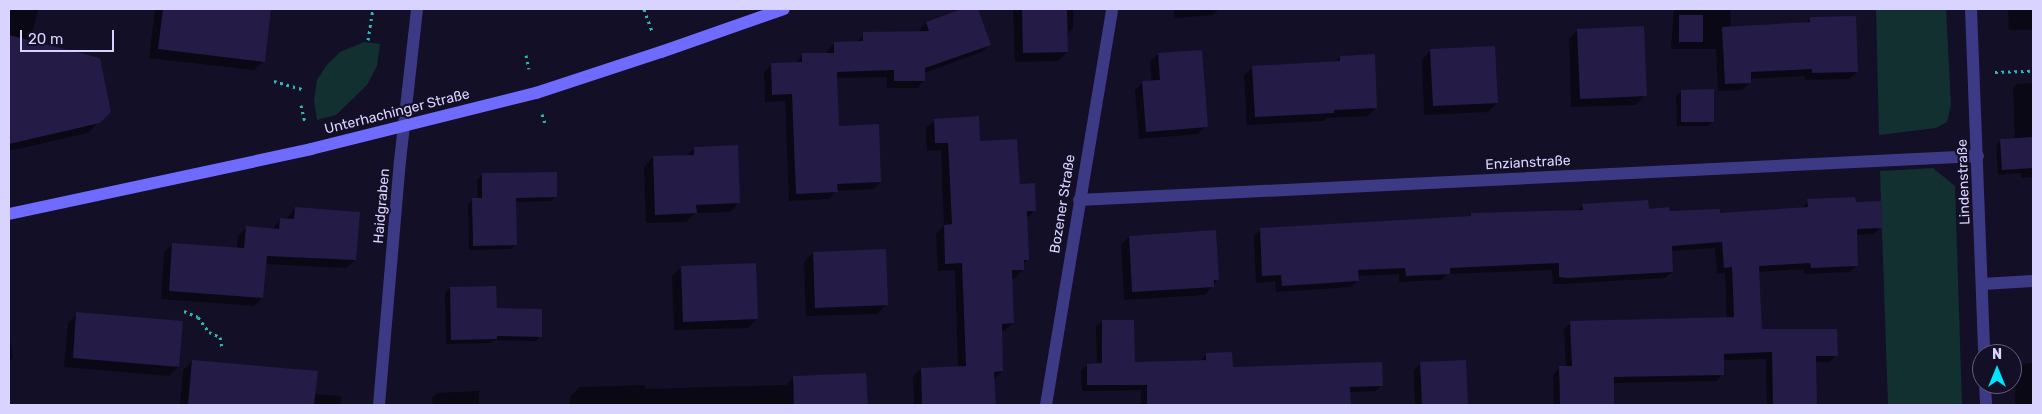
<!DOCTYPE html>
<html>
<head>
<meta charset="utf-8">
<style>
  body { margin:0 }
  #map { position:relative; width:2042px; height:414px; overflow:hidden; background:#130f26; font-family:Rubik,sans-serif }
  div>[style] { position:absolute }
  .green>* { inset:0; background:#12302f }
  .shadow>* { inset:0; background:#0007 }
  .building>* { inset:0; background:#241b47 }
  .path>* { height:3px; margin-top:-1.5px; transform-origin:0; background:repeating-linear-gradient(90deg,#2fb8b0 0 2.5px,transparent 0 6.5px) }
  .minor>* { height:12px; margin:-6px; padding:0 6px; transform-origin:6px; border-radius:6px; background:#3d3a85 }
  .secondary>* { height:12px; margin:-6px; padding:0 6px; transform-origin:6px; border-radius:6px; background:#6f6bff }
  span { translate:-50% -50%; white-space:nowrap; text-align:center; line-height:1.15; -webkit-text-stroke:4.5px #130f26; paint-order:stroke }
  .street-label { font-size:14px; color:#d9d4ff }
  .frame { position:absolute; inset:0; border:10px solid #d9d4ff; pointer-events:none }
  .north { position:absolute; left:1972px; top:344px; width:50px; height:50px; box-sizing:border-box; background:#130f26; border:1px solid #625e7d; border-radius:50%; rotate:0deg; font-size:14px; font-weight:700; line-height:20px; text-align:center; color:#d9d4ff }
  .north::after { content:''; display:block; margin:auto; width:18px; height:22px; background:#00e5ff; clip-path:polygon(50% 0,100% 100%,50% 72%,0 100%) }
  .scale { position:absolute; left:20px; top:30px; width:94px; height:22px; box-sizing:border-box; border:2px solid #d9d4ff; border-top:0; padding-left:6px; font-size:15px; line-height:18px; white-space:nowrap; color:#d9d4ff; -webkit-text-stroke:4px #130f26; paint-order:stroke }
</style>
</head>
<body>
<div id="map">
  <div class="green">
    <div style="clip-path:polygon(1876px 9px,1946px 9px,1951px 105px,1947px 122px,1936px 128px,1879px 135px)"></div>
    <div style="clip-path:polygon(364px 42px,380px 44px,377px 66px,367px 85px,336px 115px,317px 120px,314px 101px,317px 80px,326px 66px,340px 52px)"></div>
    <div style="clip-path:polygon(1933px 168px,1955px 186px,1962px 405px,1888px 405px,1880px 171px)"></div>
  </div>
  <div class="shadow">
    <div style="clip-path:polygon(9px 9px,38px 9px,30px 42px,109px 111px,88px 133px,9px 151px)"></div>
    <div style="clip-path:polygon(155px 9px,270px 9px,264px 61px,254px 70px,149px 58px)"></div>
    <div style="clip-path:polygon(966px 9px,977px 9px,990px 44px,982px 52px,924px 73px,924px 80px,917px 88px,887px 88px,887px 77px,836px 78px,838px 127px,880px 182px,873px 189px,836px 191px,829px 199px,789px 201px,785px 101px,765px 102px,764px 72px,772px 65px,795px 64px,802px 55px,827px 54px,827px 51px,834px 44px,856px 43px,864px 34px,920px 33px,919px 30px,926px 23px)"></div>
    <div style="clip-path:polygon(1013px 9px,1073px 9px,1073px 29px,1066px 35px,1067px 52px,1058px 61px,1015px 62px)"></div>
    <div style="clip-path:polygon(1174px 9px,1219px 9px,1213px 15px,1175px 18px)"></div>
    <div style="clip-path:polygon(1674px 9px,1730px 9px,1731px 27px,1805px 24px,1811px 18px,1857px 72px,1849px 79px,1805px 80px,1804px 76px,1750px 79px,1750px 82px,1742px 90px,1718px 91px,1716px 49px,1671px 49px)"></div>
    <div style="clip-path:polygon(2008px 9px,2033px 9px,2033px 30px,2009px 30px)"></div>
    <div style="clip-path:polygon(1578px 30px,1645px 95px,1636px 105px,1571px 107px,1569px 39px)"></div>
    <div style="clip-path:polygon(1431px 50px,1497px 103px,1488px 112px,1424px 115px,1422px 60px)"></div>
    <div style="clip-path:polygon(1158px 54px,1206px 126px,1198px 134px,1139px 139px,1135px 90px,1143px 82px,1152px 82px,1150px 62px)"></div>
    <div style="clip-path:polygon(1340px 57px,1376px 107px,1368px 116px,1327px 118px,1324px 121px,1247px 125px,1244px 75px,1253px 67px,1335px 63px)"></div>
    <div style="clip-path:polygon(2033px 83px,2033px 177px,2021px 178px,2021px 173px,1998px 175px,1996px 145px,2001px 141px,2015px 140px,2013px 88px,2017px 84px)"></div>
    <div style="clip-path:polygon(1681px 91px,1713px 121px,1708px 126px,1677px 126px,1676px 96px)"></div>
    <div style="clip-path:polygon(935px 120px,979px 142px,1019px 185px,1035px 210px,1026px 219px,1027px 260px,1023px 264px,1023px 269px,1015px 278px,1011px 278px,1013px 323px,1004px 331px,1001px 331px,1002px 371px,994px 379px,994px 405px,914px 405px,913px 377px,921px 369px,958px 368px,955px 270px,938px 271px,936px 234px,944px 226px,941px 150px,927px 151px,926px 128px)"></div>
    <div style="clip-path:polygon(695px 148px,739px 202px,730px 212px,695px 213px,686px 222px,646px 223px,644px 167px,653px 157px,686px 156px)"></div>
    <div style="clip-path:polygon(482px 175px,556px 196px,551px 201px,515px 202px,516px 244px,511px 249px,469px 250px,468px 204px,473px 200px,478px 199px,477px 180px)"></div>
    <div style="clip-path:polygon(1808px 200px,1854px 203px,1881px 227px,1874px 234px,1856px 235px,1857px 265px,1850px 272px,1804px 274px,1804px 269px,1758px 272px,1761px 331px,1836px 355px,1830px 362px,1815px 362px,1816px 405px,1767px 405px,1766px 359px,1722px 360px,1723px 374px,1716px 381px,1612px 383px,1613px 405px,1554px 405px,1553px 374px,1560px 368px,1566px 367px,1564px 329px,1571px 323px,1727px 319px,1725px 273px,1717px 274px,1715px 248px,1671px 251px,1672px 272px,1665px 278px,1561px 284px,1553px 284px,1552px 270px,1447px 274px,1442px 280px,1399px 282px,1399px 274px,1357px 276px,1358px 280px,1351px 287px,1276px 292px,1275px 281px,1256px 283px,1254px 236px,1261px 229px,1468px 217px,1471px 215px,1577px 211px,1583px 205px,1719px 215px,1801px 209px)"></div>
    <div style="clip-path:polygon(295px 208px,355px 260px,346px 268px,265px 264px,262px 298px,254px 306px,161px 299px,164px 252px,173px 244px,237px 249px,238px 236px,246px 228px,272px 230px,280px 219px,286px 219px)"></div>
    <div style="clip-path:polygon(1129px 237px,1218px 279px,1205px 295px,1124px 300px,1121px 245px)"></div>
    <div style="clip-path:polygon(813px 253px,886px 305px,877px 314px,806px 316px,804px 262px)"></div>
    <div style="clip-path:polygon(682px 267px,757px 319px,748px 328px,674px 330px,672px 276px)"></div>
    <div style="clip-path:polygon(450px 288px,496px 309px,540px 336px,536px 341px,494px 340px,491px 343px,446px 344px,445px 293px)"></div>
    <div style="clip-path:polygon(77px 314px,178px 367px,169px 376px,64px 367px,68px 323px)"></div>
    <div style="clip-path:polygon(1102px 321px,1133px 363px,1201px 360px,1207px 354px,1232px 368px,1382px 385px,1376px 391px,1349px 392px,1350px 405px,1141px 405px,1141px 390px,1082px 391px,1081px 371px,1087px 365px,1097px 365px,1096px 327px)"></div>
    <div style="clip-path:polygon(9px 331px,13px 358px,9px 362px)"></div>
    <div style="clip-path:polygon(192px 361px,314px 394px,341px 396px,341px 405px,180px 405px,183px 370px)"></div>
    <div style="clip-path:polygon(1465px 361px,1467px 405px,1415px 405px,1414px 370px,1421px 363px)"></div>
    <div style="clip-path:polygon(2033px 363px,2033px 405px,2015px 405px,2016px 372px,2024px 364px)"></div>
    <div style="clip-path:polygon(865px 374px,866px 405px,570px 405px,570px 397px,580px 387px,645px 385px,645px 389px,786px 385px,793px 378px)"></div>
    <div style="clip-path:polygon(479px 391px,479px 405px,433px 405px,432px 398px,437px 393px)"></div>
  </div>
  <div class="building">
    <div style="clip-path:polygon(163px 9px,271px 9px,265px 62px,158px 49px)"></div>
    <div style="clip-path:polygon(962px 9px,978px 9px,991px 45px,925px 68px,925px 81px,894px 81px,894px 70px,837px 72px,839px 126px,879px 124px,881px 182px,837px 184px,838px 192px,796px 194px,792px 94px,772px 95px,771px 63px,802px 62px,802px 53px,834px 53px,834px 42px,863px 41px,863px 32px,929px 31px,926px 22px)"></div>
    <div style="clip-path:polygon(1022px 9px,1067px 9px,1068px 52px,1023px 53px)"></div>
    <div style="clip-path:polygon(1679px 15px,1703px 15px,1703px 42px,1679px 42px)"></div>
    <div style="clip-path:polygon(1856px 16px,1858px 72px,1812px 73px,1812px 69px,1751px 72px,1751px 83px,1725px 84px,1722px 27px,1810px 22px,1810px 17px)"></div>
    <div style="clip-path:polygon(1644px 26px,1647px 96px,1580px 99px,1577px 29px)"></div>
    <div style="clip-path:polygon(9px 35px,100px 58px,111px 112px,100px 123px,9px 144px)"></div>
    <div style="clip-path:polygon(1495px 46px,1498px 103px,1433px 106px,1430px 49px)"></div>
    <div style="clip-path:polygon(1202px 50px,1208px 127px,1146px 132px,1142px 81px,1160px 80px,1158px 53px)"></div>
    <div style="clip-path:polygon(1375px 54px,1377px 108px,1334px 110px,1334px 113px,1255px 117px,1252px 66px,1340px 61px,1340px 56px)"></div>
    <div style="clip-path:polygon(1714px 89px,1714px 122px,1681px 122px,1681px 90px)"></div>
    <div style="clip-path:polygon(979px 116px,980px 141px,1017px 139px,1020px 184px,1035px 183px,1036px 211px,1027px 211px,1029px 260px,1024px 260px,1024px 270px,1012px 270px,1014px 323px,1002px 324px,1003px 371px,994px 372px,996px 405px,922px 405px,921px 368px,966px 366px,962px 263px,945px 264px,944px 225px,952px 224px,948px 143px,935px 143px,934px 119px)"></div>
    <div style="clip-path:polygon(2033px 137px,2033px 168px,2002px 170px,2000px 139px)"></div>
    <div style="clip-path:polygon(738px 145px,740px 203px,696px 205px,697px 213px,655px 215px,653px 156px,694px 155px,694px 147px)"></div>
    <div style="clip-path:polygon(557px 172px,557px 197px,516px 198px,517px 245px,473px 246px,472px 198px,482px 198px,482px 173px)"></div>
    <div style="clip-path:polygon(1855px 197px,1856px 202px,1881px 201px,1882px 228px,1857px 229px,1858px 266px,1811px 268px,1810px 263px,1759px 266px,1762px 329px,1837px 329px,1838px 356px,1816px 356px,1817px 405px,1773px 405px,1772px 352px,1724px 354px,1724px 375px,1614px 377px,1614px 405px,1560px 405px,1559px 366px,1572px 366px,1570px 321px,1734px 317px,1732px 267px,1724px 268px,1722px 242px,1672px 246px,1673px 272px,1568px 278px,1559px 277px,1559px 263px,1450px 268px,1450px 274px,1406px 276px,1405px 268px,1358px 270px,1359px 281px,1282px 286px,1281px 275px,1262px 276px,1260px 228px,1471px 216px,1471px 213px,1583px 210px,1582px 204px,1648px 200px,1649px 209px,1669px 207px,1670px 211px,1720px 209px,1720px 213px,1808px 207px,1807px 199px)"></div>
    <div style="clip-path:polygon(295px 207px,360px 212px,356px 260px,267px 256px,263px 298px,169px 291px,172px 243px,244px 248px,246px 226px,279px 229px,280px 218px,294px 219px)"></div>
    <div style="clip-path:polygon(1216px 230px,1219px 280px,1214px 280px,1214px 287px,1132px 292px,1129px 236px)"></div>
    <div style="clip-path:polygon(886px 249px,888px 305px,815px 308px,813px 252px)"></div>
    <div style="clip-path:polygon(756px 263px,758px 319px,683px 322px,681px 266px)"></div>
    <div style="clip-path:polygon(496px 286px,497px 308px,542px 309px,542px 337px,497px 336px,497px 339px,451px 340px,450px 287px)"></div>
    <div style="clip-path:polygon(76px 312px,183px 321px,179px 367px,73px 358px)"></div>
    <div style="clip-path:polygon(1102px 320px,1134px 320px,1135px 362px,1206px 360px,1206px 353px,1232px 352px,1233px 367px,1382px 362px,1383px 386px,1350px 387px,1351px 405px,1147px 405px,1147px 385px,1087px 385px,1087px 364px,1102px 363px)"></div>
    <div style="clip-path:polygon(192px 360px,318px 371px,314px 405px,188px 405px)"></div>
    <div style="clip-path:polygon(1466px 360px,1468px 405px,1422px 405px,1420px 362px)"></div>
    <div style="clip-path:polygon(866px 373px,868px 405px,794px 405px,793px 376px)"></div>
  </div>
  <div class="path">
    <div style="left:644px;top:9px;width:23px;rotate:70deg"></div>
    <div style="left:368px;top:40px;width:31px;rotate:-81deg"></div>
    <div style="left:526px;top:55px;width:14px;rotate:78deg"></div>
    <div style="left:1995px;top:72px;width:38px;rotate:-2deg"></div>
    <div style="left:274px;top:81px;width:29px;rotate:16deg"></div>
    <div style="left:301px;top:105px;width:18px;rotate:77deg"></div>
    <div style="left:542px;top:114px;width:9px;rotate:72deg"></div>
    <div style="left:184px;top:311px;width:15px;rotate:23deg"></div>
    <div style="left:198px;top:317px;width:19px;rotate:54deg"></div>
    <div style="left:209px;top:332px;width:12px;rotate:24deg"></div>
    <div style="left:220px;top:337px;width:10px;rotate:79deg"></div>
  </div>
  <div class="minor">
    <div style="left:1971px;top:9px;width:345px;rotate:87.8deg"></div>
    <div style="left:1079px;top:200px;width:900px;rotate:-2.8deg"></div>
    <div style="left:1982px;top:284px;width:51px;rotate:-3.4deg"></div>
    <div style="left:1985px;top:384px;width:21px;rotate:87deg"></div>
    <div style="left:379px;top:405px;width:245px;rotate:-85.1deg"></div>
    <div style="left:400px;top:161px;width:153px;rotate:-83.6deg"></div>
    <div style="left:1046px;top:405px;width:401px;rotate:-80.5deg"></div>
  </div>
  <div class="secondary">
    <div style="left:9px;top:214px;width:309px;rotate:-12.1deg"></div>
    <div style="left:311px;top:149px;width:232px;rotate:-14deg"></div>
    <div style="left:536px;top:93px;width:132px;rotate:-18.2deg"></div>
    <div style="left:661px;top:52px;width:130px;rotate:-19.3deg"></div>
  </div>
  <div class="street-label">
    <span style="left:397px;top:112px;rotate:-14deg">Unterhachinger Straße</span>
    <span style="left:1528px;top:163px;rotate:-3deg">Enzianstraße</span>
    <span style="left:1964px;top:182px;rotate:-92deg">Lindenstraße</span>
    <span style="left:1063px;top:204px;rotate:-81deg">Bozener Straße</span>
    <span style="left:382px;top:206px;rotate:-85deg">Haidgraben</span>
  </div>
  <div class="frame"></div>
  <div class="north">N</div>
  <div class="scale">20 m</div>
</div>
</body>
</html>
